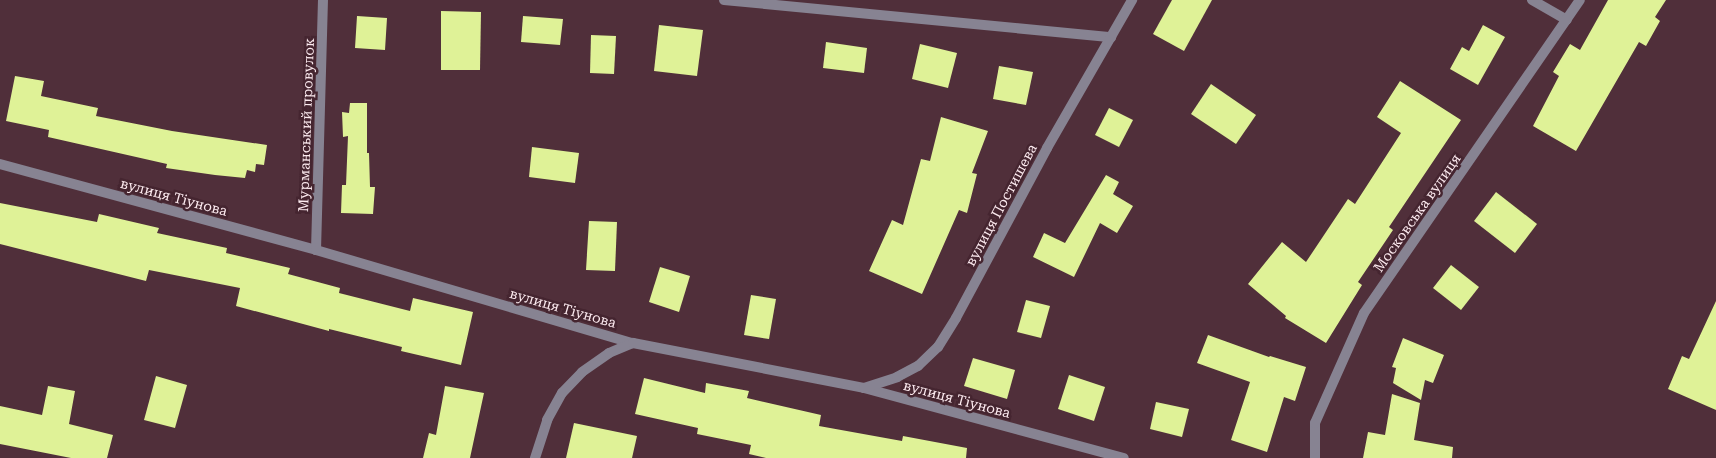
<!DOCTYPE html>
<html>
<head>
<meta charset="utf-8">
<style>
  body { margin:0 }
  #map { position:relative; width:1716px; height:458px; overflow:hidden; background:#502f3a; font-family:"Roboto Serif",serif }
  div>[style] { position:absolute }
  .building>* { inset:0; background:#dff297 }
  .minor>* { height:10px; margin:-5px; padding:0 5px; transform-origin:5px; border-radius:5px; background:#878392 }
  .tertiary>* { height:10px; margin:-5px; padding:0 5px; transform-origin:5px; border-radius:5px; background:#878392 }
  span { translate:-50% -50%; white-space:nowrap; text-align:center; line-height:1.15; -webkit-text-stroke:5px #452530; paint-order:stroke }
  .street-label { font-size:14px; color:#fceaef }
</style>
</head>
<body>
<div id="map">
  <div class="building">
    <div style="clip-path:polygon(1172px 0,1212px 0,1184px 51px,1153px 34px)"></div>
    <div style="clip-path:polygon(1608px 0,1666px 0,1655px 17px,1660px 21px,1646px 46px,1639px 42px,1576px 151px,1533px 126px,1559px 76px,1553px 72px,1570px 44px,1580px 50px)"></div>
    <div style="clip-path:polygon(441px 11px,481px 12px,480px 70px,441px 70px)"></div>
    <div style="clip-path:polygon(357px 16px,387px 18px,385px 50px,355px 48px)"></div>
    <div style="clip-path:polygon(523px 16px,563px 19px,560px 45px,521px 42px)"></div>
    <div style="clip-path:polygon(659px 25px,703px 30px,697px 76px,654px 71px)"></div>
    <div style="clip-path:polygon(1483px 25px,1505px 37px,1478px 85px,1450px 69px,1462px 47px,1469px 51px)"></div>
    <div style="clip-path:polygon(591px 35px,616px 36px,614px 74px,590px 73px)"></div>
    <div style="clip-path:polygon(826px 42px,867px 48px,864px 73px,823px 68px)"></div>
    <div style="clip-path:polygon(920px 44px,957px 53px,948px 88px,912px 79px)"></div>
    <div style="clip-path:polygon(999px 66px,1033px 72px,1026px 105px,993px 99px)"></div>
    <div style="clip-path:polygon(15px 76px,44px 81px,41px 96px,98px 108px,96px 116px,172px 131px,267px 145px,264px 165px,256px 164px,255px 172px,247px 170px,245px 178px,215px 175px,166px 168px,167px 164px,48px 137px,49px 130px,6px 121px)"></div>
    <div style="clip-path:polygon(1400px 81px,1461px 120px,1389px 227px,1393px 230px,1358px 282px,1362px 285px,1326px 343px,1285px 318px,1286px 316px,1248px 284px,1282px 242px,1306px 262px,1348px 199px,1355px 204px,1401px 133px,1377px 117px)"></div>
    <div style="clip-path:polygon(1211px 84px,1256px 115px,1236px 144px,1191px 114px)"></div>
    <div style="clip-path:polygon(350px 103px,367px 103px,367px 153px,369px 153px,370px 187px,375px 187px,373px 214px,341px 213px,342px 185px,346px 185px,348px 136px,343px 137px,342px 112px,349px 113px)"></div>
    <div style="clip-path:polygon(1109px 108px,1133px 120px,1119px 147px,1095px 135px)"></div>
    <div style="clip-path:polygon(941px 117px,988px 131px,972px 173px,977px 174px,967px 213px,959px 210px,922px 294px,869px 271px,892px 220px,903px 225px,921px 159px,930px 161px)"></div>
    <div style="clip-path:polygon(532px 147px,579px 153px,575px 183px,529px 177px)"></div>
    <div style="clip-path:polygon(1106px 175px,1119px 182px,1113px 194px,1133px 206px,1117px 233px,1100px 223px,1074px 277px,1033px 257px,1044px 233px,1065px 243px)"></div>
    <div style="clip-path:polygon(1496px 192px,1537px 224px,1515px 253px,1474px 221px)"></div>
    <div style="clip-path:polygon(0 203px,97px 222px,99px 214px,159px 228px,157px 233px,227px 248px,226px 253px,290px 268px,288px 274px,340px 288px,339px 293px,410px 311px,413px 298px,473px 312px,461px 365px,401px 351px,402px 347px,329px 329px,329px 331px,236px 306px,240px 288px,149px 270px,146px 281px,0 244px)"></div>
    <div style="clip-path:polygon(589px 221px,617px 222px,615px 271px,586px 270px)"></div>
    <div style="clip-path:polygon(1451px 265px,1479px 287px,1461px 310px,1433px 288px)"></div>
    <div style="clip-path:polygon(660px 267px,690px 276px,679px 312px,649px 302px)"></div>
    <div style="clip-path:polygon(751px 295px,776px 299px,769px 339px,744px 335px)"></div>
    <div style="clip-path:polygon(1026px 300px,1050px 306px,1041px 338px,1017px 332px)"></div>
    <div style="clip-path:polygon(1716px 301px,1716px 410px,1668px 389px,1682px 356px,1689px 359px)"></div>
    <div style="clip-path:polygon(1208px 335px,1269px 357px,1270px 356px,1306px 367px,1295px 401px,1284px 397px,1267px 452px,1231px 440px,1250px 382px,1197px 363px)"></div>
    <div style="clip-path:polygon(1403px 338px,1444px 355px,1433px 383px,1425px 380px,1421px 400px,1393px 383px,1396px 368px,1392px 367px)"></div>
    <div style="clip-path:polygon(973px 358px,1015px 370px,1007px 399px,964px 386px)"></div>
    <div style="clip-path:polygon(1069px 375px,1105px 387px,1094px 421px,1058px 409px)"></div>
    <div style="clip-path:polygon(156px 376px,187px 385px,175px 428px,144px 420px)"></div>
    <div style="clip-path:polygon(644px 378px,705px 393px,706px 383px,749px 391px,747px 398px,821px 415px,819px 426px,902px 441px,903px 436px,967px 448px,966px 458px,766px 458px,749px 454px,751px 445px,697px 434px,698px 428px,635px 414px)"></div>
    <div style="clip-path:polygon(48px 386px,75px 391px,69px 424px,113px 435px,107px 458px,71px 458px,0 444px,0 406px,42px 415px)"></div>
    <div style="clip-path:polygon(445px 386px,484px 393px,470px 458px,423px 458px,429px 433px,436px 435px)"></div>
    <div style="clip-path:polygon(1392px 394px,1420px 403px,1414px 440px,1453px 447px,1452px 458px,1363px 458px,1368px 432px,1385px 435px)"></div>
    <div style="clip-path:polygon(1156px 402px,1189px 409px,1182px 437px,1150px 429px)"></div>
    <div style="clip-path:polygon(574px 423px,637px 436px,632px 458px,566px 458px)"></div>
  </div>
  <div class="minor">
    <div style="left:724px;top:0;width:389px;rotate:5.5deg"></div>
    <div style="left:1532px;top:0;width:40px;rotate:29.7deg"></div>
    <div style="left:0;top:164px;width:327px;rotate:15.2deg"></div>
    <div style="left:316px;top:250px;width:330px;rotate:16.4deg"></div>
    <div style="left:316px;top:250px;width:250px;rotate:-88.4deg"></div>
    <div style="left:864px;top:388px;width:269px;rotate:15.1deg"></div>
    <div style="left:1315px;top:458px;width:35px;rotate:-90deg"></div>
    <div style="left:1315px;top:423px;width:120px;rotate:-66deg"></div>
    <div style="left:1364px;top:313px;width:380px;rotate:-55.4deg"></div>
  </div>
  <div class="tertiary">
    <div style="left:535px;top:458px;width:40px;rotate:-72deg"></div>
    <div style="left:547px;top:420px;width:31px;rotate:-61deg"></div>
    <div style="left:562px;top:393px;width:29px;rotate:-46deg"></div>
    <div style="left:582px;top:372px;width:33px;rotate:-35deg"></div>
    <div style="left:609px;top:353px;width:26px;rotate:-23deg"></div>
    <div style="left:633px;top:343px;width:235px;rotate:11deg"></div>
    <div style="left:864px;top:388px;width:35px;rotate:-18deg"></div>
    <div style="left:897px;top:377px;width:24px;rotate:-28deg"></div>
    <div style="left:918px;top:366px;width:28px;rotate:-44deg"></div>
    <div style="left:938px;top:347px;width:34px;rotate:-58deg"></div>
    <div style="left:956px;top:318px;width:193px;rotate:-61.8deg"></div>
    <div style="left:1047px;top:148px;width:171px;rotate:-60.1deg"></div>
  </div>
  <div class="street-label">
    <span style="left:306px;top:125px;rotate:-88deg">Мурманський провулок</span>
    <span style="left:174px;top:197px;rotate:15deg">вулиця Тіунова</span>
    <span style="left:1001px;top:205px;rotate:-62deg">вулиця Постишева</span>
    <span style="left:1417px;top:213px;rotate:-55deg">Московська вулиця</span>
    <span style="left:563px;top:308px;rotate:16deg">вулиця Тіунова</span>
    <span style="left:957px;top:399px;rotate:15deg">вулиця Тіунова</span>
  </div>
</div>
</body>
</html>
